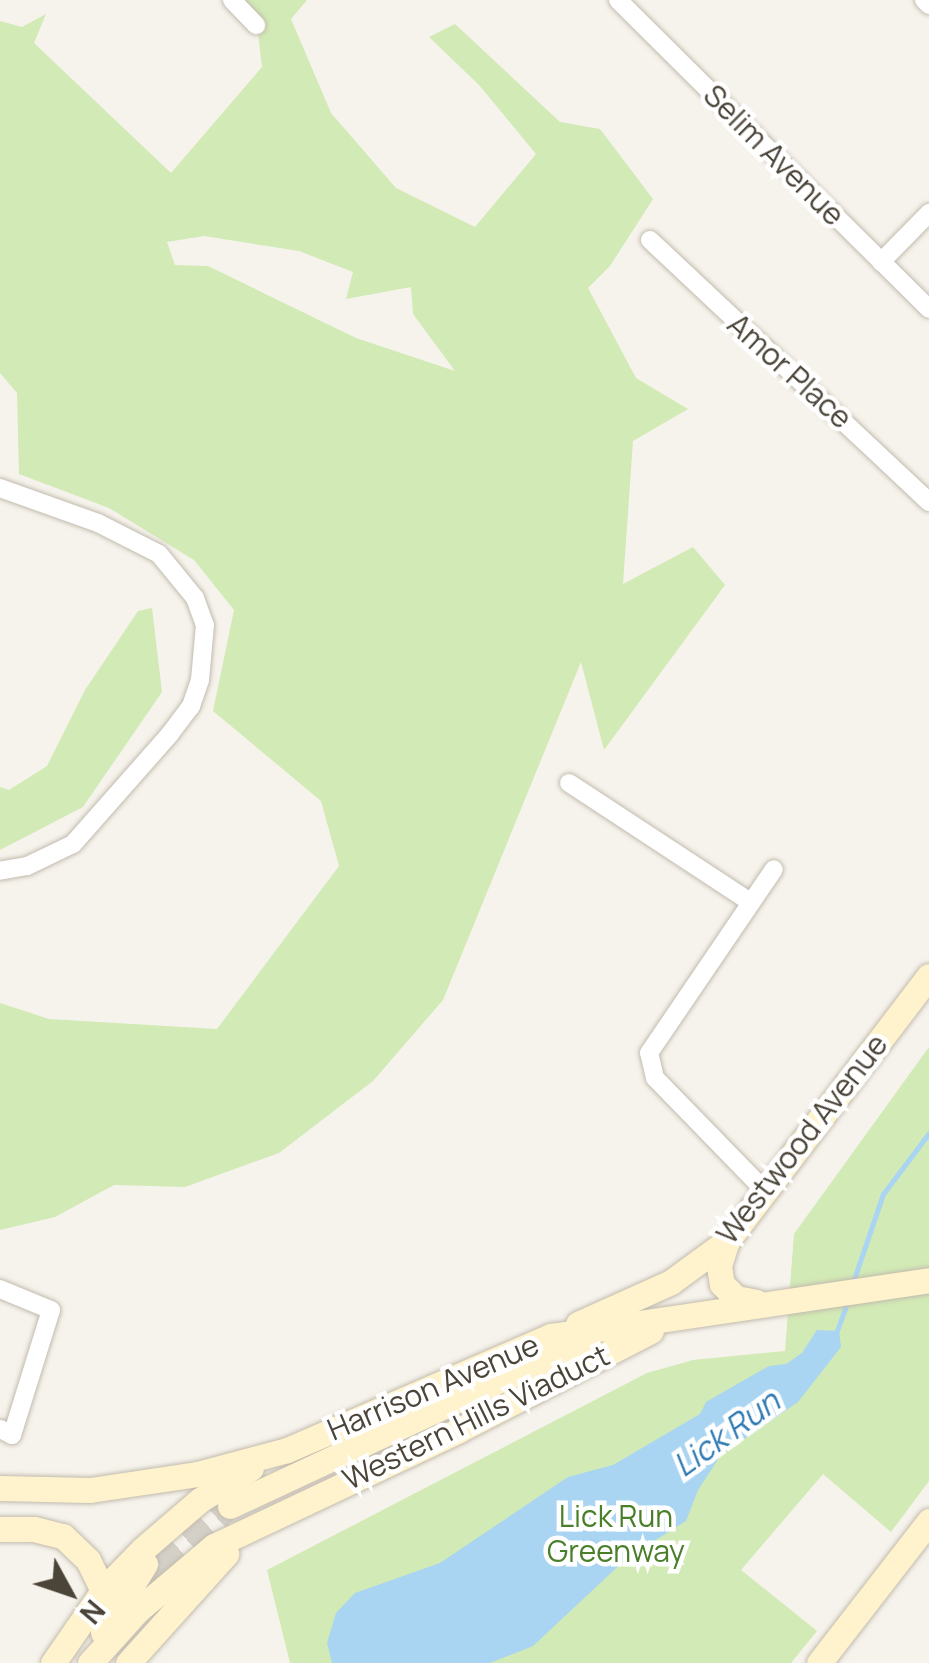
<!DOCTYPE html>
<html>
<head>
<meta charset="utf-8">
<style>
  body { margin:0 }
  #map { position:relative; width:929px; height:1663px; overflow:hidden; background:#f6f3ec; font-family:Manrope,sans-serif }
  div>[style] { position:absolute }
  .green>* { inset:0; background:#d2eab5 }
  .water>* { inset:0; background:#a9d4f2 }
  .stream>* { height:5px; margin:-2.5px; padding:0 2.5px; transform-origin:2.5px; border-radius:2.5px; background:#a9d4f2 }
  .secondary-tunnel>* { height:25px; margin-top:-12.5px; transform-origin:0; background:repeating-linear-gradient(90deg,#d4d0c8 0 25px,transparent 0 37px) }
  .roads { filter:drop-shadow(0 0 2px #c2bbae) drop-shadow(0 0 2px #c2bbae) }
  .minor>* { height:18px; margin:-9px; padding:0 9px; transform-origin:9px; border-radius:9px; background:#fff }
  .secondary>* { height:25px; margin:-12.5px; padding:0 12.5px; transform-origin:12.5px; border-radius:12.5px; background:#fff3cd }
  span { translate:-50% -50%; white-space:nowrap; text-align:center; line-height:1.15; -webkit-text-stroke:9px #fff; paint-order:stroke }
  .street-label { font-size:30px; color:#4b4439 }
  .park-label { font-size:30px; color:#4a7f2a }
  .water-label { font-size:32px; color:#2e7ab2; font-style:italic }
  .north { position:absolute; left:20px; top:1543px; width:100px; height:100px; -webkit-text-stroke:8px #fff; paint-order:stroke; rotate:130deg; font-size:28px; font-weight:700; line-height:40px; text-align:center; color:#4b4439 }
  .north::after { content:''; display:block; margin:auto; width:35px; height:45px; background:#4b4439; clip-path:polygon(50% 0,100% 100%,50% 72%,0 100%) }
</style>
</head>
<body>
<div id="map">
  <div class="green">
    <div style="clip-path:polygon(evenodd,241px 0,307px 0,291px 19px,331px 113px,396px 188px,475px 227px,536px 154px,479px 85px,429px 37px,455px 24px,560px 122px,600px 129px,653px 199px,610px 266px,588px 288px,636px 378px,688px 409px,633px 441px,623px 584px,693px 547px,725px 585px,604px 750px,581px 662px,443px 1000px,373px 1081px,279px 1153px,185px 1187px,114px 1185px,55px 1217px,0 1230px,0 1003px,49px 1019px,217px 1029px,339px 866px,321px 801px,213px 711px,234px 610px,194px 560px,109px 508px,19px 474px,17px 393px,0 373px,0 21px,22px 27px,46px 14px,34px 43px,171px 173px,262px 67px,256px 16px,241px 0,204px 236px,299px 251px,353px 272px,346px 299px,411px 287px,413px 314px,455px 371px,356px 338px,208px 266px,175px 265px,167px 242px,204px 236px)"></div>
    <div style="clip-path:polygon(152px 608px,162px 692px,83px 807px,0 850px,0 787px,9px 790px,47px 766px,85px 690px,138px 611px)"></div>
    <div style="clip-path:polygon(929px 1047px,929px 1481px,891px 1532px,823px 1474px,741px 1570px,817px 1631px,791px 1663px,290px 1663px,267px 1570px,647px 1373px,693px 1360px,785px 1351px,794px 1234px)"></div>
  </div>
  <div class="water">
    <div style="clip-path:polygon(817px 1330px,839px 1331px,841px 1347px,798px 1402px,721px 1455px,698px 1490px,686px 1521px,627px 1558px,533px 1646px,490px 1663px,332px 1663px,327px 1643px,336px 1613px,355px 1593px,440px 1563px,568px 1477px,613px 1465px,700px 1414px,706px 1402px,769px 1366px,786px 1364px,802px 1353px)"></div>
  </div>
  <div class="stream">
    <div style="left:852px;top:1285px;width:96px;rotate:-71.2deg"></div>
    <div style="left:883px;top:1194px;width:76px;rotate:-53deg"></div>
    <div style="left:835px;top:1336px;width:38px;rotate:-70deg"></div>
  </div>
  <div class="secondary-tunnel">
    <div style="left:127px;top:1612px;width:57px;rotate:-52.1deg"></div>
    <div style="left:162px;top:1567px;width:91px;rotate:-41.9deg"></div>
  </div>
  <div class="roads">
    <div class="minor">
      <div style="left:232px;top:0;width:35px;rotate:46deg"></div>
      <div style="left:618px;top:0;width:438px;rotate:44.8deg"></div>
      <div style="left:924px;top:0;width:7px;rotate:45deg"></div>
      <div style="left:650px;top:240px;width:383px;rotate:43.2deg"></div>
      <div style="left:881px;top:262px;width:69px;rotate:-45.6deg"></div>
      <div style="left:0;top:488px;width:104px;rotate:19.7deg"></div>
      <div style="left:98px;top:523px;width:68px;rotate:26.9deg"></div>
      <div style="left:159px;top:554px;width:57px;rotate:50.7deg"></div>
      <div style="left:195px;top:598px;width:29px;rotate:70deg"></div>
      <div style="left:205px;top:625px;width:55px;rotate:95.2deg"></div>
      <div style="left:200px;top:680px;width:28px;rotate:109deg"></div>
      <div style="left:191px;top:706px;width:35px;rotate:127deg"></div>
      <div style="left:170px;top:734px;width:147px;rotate:131.4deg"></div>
      <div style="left:73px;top:844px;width:51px;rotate:154.4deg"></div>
      <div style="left:27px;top:866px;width:27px;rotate:170deg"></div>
      <div style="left:569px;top:783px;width:217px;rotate:33.3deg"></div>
      <div style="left:765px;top:1191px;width:158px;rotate:-134.2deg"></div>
      <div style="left:655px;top:1078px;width:26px;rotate:-103deg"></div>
      <div style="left:649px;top:1053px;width:222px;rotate:-55.8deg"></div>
      <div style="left:0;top:1289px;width:55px;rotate:22.4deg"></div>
      <div style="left:51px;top:1310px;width:131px;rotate:107.3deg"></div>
      <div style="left:12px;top:1435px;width:13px;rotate:-153deg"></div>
    </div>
    <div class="secondary">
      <div style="left:727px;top:1241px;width:26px;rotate:108deg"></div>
      <div style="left:719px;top:1266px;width:18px;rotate:81deg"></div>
      <div style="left:722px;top:1284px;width:20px;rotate:45deg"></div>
      <div style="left:736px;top:1298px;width:20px;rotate:11deg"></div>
      <div style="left:578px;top:1324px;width:102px;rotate:-24.3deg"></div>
      <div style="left:671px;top:1282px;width:69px;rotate:-36.2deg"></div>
      <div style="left:727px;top:1241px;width:333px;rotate:-52.7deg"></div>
      <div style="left:0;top:1488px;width:90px;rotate:1.3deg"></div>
      <div style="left:90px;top:1490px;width:108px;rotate:-8.5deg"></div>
      <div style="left:197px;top:1474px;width:93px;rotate:-14.9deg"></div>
      <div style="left:287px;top:1450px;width:288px;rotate:-23.4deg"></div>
      <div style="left:551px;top:1336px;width:382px;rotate:-8.4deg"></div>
      <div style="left:230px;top:1506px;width:395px;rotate:-25deg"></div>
      <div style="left:0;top:1529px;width:34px"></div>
      <div style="left:34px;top:1529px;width:30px;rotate:14deg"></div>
      <div style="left:63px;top:1536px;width:35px;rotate:44deg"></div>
      <div style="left:88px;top:1560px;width:46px;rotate:64deg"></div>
      <div style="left:103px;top:1632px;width:80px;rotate:-58.3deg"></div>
      <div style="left:53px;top:1663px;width:91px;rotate:-55.3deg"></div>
      <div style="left:105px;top:1588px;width:54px;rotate:-45.7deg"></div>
      <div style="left:143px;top:1549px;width:75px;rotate:-40.7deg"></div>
      <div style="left:200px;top:1500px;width:60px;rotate:-32.1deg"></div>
      <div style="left:90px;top:1663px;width:70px;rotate:-47.9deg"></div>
      <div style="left:137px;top:1611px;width:101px;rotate:-40.2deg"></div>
      <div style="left:214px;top:1546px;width:271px;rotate:-25.3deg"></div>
      <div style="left:459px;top:1430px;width:216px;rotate:-27.3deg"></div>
      <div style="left:128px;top:1663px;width:147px;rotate:-48deg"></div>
      <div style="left:819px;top:1663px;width:180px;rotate:-52.2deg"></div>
    </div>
  </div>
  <div class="street-label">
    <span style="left:774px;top:155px;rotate:45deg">Selim Avenue</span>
    <span style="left:790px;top:371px;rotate:42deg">Amor Place</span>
    <span style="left:802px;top:1139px;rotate:-52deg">Westwood Avenue</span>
    <span style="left:433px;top:1387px;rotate:-23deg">Harrison Avenue</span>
    <span style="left:476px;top:1417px;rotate:-26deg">Western Hills Viaduct</span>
  </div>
  <div class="park-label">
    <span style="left:616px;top:1533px">Lick Run<br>Greenway</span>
  </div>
  <div class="water-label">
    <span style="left:726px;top:1433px;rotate:-36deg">Lick Run</span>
  </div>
  <div class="north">N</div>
</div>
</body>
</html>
